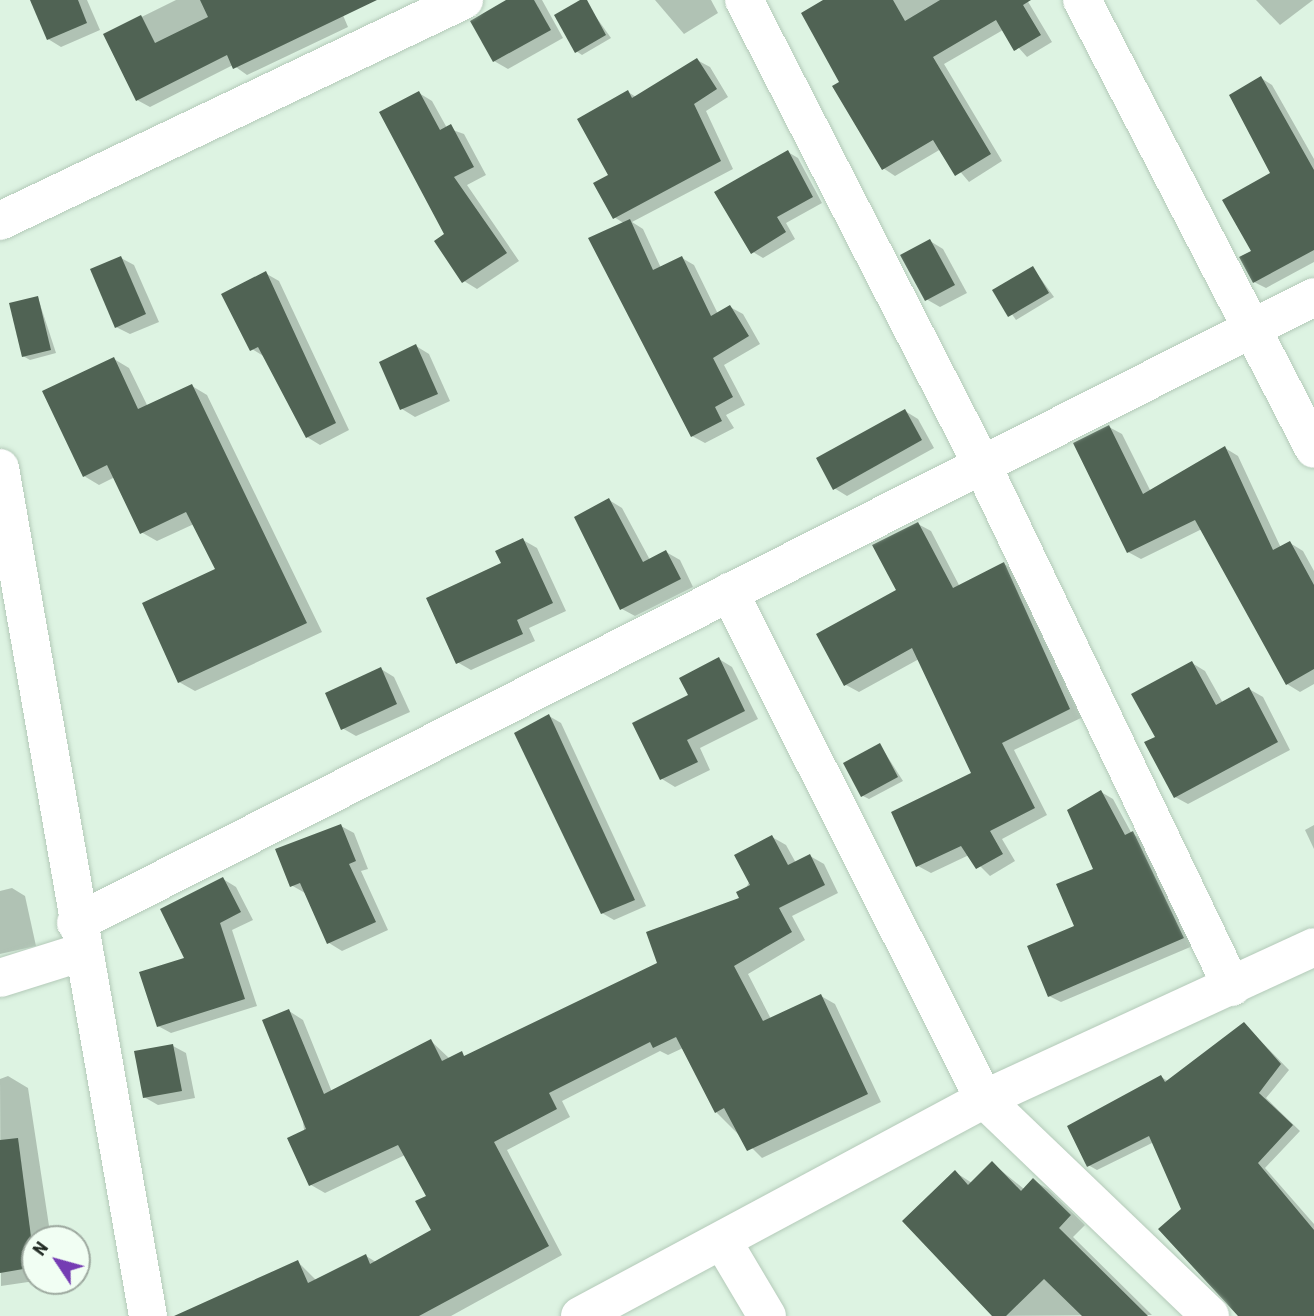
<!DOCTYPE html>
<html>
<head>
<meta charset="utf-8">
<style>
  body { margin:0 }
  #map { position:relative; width:1314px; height:1316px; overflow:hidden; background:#ddf3e2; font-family:"Roboto Condensed",sans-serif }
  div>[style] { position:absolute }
  .shadow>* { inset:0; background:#0003 }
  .building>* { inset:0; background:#506354 }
  .roads { filter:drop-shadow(0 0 2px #b4cab9) drop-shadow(0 0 2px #b4cab9) }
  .minor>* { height:38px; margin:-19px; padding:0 19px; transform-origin:19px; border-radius:19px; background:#fff }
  span { translate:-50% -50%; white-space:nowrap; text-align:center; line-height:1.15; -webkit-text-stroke:7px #f1fef3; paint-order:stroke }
  .north { position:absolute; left:21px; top:1225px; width:70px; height:70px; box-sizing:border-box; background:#f1fef3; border:2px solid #9da99f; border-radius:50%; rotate:306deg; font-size:19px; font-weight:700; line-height:28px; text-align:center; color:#202922 }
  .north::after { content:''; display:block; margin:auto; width:24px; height:32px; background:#753cb3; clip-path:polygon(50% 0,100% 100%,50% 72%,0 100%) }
</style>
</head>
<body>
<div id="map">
  <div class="shadow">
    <div style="clip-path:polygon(44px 0,87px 0,100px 30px,61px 47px,48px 39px)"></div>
    <div style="clip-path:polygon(176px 0,369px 0,342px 13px,348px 27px,247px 75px,233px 65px,150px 107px,137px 100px,105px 35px)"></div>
    <div style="clip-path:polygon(511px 0,542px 0,563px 38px,508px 69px,494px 61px)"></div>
    <div style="clip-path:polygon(584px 0,611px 38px,582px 55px,576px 51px)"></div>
    <div style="clip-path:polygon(655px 0,711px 0,718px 13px,684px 34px)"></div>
    <div style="clip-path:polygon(829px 0,1027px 0,1052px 42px,1027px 57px,1003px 30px,944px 64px,1002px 161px,969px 182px,941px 149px,895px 176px,883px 168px,842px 82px)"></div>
    <div style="clip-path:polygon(1256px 0,1313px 0,1280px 25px)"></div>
    <div style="clip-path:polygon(697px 60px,710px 67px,728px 97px,706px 111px,733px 169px,632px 222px,643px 229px,661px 268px,682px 258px,694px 265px,718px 314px,730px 307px,743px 314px,760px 344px,724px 365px,745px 405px,726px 415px,734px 428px,705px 443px,692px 436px,625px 224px,614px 217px,611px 175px,628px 92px,636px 97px)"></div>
    <div style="clip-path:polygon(1261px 78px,1272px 85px,1314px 159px,1314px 262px,1266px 288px,1254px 282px,1253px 252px,1273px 173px)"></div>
    <div style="clip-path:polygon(419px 93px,432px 101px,447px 128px,464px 134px,486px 175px,467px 185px,519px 261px,477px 289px,464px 281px,447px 235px)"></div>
    <div style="clip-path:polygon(788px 152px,798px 158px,822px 203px,786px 223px,795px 239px,763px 258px,753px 252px)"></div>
    <div style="clip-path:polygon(930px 241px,943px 249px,967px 293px,940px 307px,926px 299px)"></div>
    <div style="clip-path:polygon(121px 258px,134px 265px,159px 322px,130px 334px,116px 327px)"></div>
    <div style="clip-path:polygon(1033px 268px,1054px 297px,1016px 320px,995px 290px)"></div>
    <div style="clip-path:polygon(265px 273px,279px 281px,349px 430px,320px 445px,307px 437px,265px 357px,252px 349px)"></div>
    <div style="clip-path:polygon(38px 298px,56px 353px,30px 360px,23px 356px)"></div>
    <div style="clip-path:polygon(416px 346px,429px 354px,450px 401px,415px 417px,402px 409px)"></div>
    <div style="clip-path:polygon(114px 359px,129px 368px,148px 407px,192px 386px,207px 395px,322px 632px,195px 691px,179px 682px,218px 570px,194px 524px,157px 541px,141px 532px,115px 477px,99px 485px,84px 476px)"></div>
    <div style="clip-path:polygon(905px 411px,918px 419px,934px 448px,847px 496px,834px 488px)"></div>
    <div style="clip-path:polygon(1109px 427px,1122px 434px,1151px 492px,1225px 448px,1238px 456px,1281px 548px,1290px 543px,1303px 551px,1314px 571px,1314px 684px,1300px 692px,1287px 684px,1202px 529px,1141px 559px,1128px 552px)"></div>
    <div style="clip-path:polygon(609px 500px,622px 508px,650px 560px,666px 552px,680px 560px,693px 587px,635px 616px,622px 609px)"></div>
    <div style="clip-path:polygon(918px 524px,931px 531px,960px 587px,1004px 564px,1017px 571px,1083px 717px,1014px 750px,1047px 815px,1002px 839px,1015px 861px,990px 876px,969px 855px,931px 873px,918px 866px,973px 774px,919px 659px,859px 692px,846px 685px,898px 591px)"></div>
    <div style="clip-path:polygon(523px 540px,537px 548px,566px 611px,529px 628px,535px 641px,471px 670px,457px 662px,503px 564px)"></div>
    <div style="clip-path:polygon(719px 659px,732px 667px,758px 719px,700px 748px,710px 770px,675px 787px,662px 779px,690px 696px)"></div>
    <div style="clip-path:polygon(1192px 663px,1205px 671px,1223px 703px,1249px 689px,1263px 697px,1290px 750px,1188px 804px,1175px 797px)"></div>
    <div style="clip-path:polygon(381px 669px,394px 677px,410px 712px,356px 736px,342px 728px)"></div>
    <div style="clip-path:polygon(549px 716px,561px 723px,646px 906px,614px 920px,602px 913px)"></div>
    <div style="clip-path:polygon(880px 745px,903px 781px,869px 799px,863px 796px)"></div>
    <div style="clip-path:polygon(1101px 792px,1113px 799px,1132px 834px,1145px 840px,1195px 945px,1061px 1002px,1049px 996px,1095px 870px)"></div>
    <div style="clip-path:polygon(1314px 825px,1314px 849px,1305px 830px)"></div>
    <div style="clip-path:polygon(341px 826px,354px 833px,368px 869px,361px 871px,388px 930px,342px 951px,329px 943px,305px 893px,291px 885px)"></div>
    <div style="clip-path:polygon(772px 837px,786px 845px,796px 863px,810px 856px,824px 864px,838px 893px,792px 916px,805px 940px,748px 974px,771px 1019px,821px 996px,835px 1004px,881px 1102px,762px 1158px,716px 1112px,683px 1048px,668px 1055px,660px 1051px,562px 1101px,570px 1117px,507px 1150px,562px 1255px,451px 1316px,183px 1316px,298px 1262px,317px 1281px,366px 1256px,376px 1262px,433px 1231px,428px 1196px,405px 1155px,325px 1193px,311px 1185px,289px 1011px,303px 1020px,332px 1092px,431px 1041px,450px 1059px,468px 1057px,659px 964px,741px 898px)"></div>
    <div style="clip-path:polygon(223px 879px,236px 887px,253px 920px,232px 930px,257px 1006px,171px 1033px,158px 1026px)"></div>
    <div style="clip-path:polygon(12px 888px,25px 896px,36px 946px,0 954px,0 891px)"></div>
    <div style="clip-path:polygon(1244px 1024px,1289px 1070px,1266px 1098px,1300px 1131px,1265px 1168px,1314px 1224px,1314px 1316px,1248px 1316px,1183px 1210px,1154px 1142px,1097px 1170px,1088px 1165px,1161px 1077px,1168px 1081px)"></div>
    <div style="clip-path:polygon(173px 1046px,186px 1053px,195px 1098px,158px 1105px,144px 1097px)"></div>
    <div style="clip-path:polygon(8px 1076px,28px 1088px,51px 1239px,35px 1239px,35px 1281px,1px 1286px,0 1079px)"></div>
    <div style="clip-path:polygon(992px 1163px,1024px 1189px,1033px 1180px,1048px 1189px,1085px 1225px,1073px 1237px,1152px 1315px,994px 1316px,955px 1172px,972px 1183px)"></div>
  </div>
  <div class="building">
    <div style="clip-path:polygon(30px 0,78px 0,87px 23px,47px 40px)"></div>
    <div style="clip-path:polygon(200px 0,377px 0,233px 69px,227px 55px,136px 101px,103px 34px,141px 15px,155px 43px,208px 17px)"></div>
    <div style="clip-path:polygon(506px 0,534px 0,551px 30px,493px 62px,470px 21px)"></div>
    <div style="clip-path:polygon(580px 0,587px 0,606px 35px,575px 53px,554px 15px)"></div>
    <div style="clip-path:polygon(823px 0,893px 0,905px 21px,940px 0,1031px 0,1023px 5px,1041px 35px,1014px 51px,996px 20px,933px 57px,991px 154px,955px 176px,933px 140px,882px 170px,832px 86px,839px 82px,801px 13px)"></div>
    <div style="clip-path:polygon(697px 58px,717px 89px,694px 104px,721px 161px,613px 219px,593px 183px,608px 175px,577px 119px,628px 90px,632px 98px)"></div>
    <div style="clip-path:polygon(1261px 76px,1314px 170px,1314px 250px,1253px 283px,1239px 257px,1251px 251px,1222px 200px,1270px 173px,1229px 95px)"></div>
    <div style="clip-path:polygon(419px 91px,440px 130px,451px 124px,474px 167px,454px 177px,507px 253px,462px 283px,434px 241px,444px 234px,379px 112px)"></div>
    <div style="clip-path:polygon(788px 150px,813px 197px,777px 217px,786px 232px,751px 254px,714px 192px)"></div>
    <div style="clip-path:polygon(630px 219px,653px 270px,682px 256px,711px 316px,730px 305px,749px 336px,713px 358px,733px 397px,715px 407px,722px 421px,691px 437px,588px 238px)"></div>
    <div style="clip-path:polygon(930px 239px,955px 285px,925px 301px,900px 255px)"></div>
    <div style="clip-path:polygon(121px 256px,146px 314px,115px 328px,90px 269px)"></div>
    <div style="clip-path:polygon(1033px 266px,1049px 293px,1008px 317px,992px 290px)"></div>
    <div style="clip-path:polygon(266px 271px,336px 423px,306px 438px,258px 347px,250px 351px,221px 294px)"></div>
    <div style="clip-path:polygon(38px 296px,51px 350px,22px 357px,9px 303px)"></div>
    <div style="clip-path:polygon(416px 344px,438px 394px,400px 410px,379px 362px)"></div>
    <div style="clip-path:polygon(114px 357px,138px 409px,192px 384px,307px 623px,178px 683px,142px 603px,215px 569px,186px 512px,140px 534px,107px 465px,83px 477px,42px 391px)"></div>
    <div style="clip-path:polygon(905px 409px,922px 440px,833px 490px,816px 458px)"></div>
    <div style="clip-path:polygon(1109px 425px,1143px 494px,1225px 446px,1273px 550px,1290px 541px,1314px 585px,1314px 669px,1286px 685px,1195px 520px,1127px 553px,1073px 443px)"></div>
    <div style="clip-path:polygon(609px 498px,643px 562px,666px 550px,681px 579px,620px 610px,574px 517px)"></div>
    <div style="clip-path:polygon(918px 522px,953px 588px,1004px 562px,1070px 709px,1002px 743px,1035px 808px,990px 831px,1003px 854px,976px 869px,961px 846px,916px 867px,891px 812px,971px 773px,912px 648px,844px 686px,816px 634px,896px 590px,872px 545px)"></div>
    <div style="clip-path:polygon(523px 538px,553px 603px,517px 620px,523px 634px,456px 664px,426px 598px,501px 563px,495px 551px)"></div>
    <div style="clip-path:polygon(719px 657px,745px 711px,687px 740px,698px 762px,660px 780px,632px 723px,688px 695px,679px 678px)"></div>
    <div style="clip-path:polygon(1192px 661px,1216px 705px,1249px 687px,1278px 742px,1174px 798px,1144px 742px,1155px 737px,1131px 694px)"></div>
    <div style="clip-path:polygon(381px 667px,397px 704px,341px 730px,325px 693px)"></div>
    <div style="clip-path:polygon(549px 714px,635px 900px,601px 914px,514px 733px)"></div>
    <div style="clip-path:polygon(880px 743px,898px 777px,861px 797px,843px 763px)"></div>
    <div style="clip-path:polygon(1101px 790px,1125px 835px,1133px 831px,1184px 938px,1048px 997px,1027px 946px,1074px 926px,1056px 884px,1093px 869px,1067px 810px)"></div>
    <div style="clip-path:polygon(341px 824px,356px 861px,349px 864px,376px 922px,327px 944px,300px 883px,290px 887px,275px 849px)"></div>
    <div style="clip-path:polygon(772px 835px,788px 865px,810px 854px,825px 885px,779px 908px,792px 932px,734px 966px,763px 1021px,821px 994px,868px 1094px,747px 1151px,724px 1108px,715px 1113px,676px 1037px,653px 1048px,650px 1042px,549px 1093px,557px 1109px,494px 1142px,549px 1246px,419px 1316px,174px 1316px,298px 1260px,308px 1283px,366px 1254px,370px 1264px,431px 1230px,415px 1201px,426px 1196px,398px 1145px,309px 1186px,287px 1138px,306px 1129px,262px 1020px,289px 1009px,324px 1094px,431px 1039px,442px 1061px,462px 1051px,464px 1056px,657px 963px,646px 932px,739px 898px,736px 892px,750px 885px,734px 855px)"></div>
    <div style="clip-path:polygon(223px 877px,241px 912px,220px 923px,245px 999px,157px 1027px,139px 972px,184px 958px,160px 909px)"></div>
    <div style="clip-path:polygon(1244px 1022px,1281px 1064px,1259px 1093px,1293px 1125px,1258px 1163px,1314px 1230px,1314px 1316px,1238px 1316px,1158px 1229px,1181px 1209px,1149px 1136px,1087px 1167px,1067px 1126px,1161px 1075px,1165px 1082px)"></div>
    <div style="clip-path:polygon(173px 1044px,182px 1091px,143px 1098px,134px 1051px)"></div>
    <div style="clip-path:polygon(18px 1138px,35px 1267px,0 1273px,0 1140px)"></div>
    <div style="clip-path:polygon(992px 1161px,1021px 1191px,1033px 1178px,1071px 1215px,1059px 1228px,1148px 1316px,1082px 1316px,1044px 1279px,1006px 1316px,992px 1316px,902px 1221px,955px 1170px,968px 1185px)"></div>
  </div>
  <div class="roads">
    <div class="minor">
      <div style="left:744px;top:0;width:520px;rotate:62.89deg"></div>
      <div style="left:981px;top:463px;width:581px;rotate:64.41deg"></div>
      <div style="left:1082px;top:0;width:505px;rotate:62.67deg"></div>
      <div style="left:0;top:221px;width:514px;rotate:-25.47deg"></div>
      <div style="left:0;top:468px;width:861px;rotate:80.1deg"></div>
      <div style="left:729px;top:592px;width:568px;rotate:63.3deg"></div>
      <div style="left:984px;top:1099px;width:313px;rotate:43.8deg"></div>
      <div style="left:76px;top:923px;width:1387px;rotate:-26.82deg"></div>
      <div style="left:0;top:978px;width:84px;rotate:-17.4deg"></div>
      <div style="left:723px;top:1242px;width:86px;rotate:59.3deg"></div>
      <div style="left:580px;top:1316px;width:459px;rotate:-28.2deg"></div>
      <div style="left:984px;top:1099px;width:363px;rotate:-24.7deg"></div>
    </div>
  </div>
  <div class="north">N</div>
</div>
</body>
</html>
